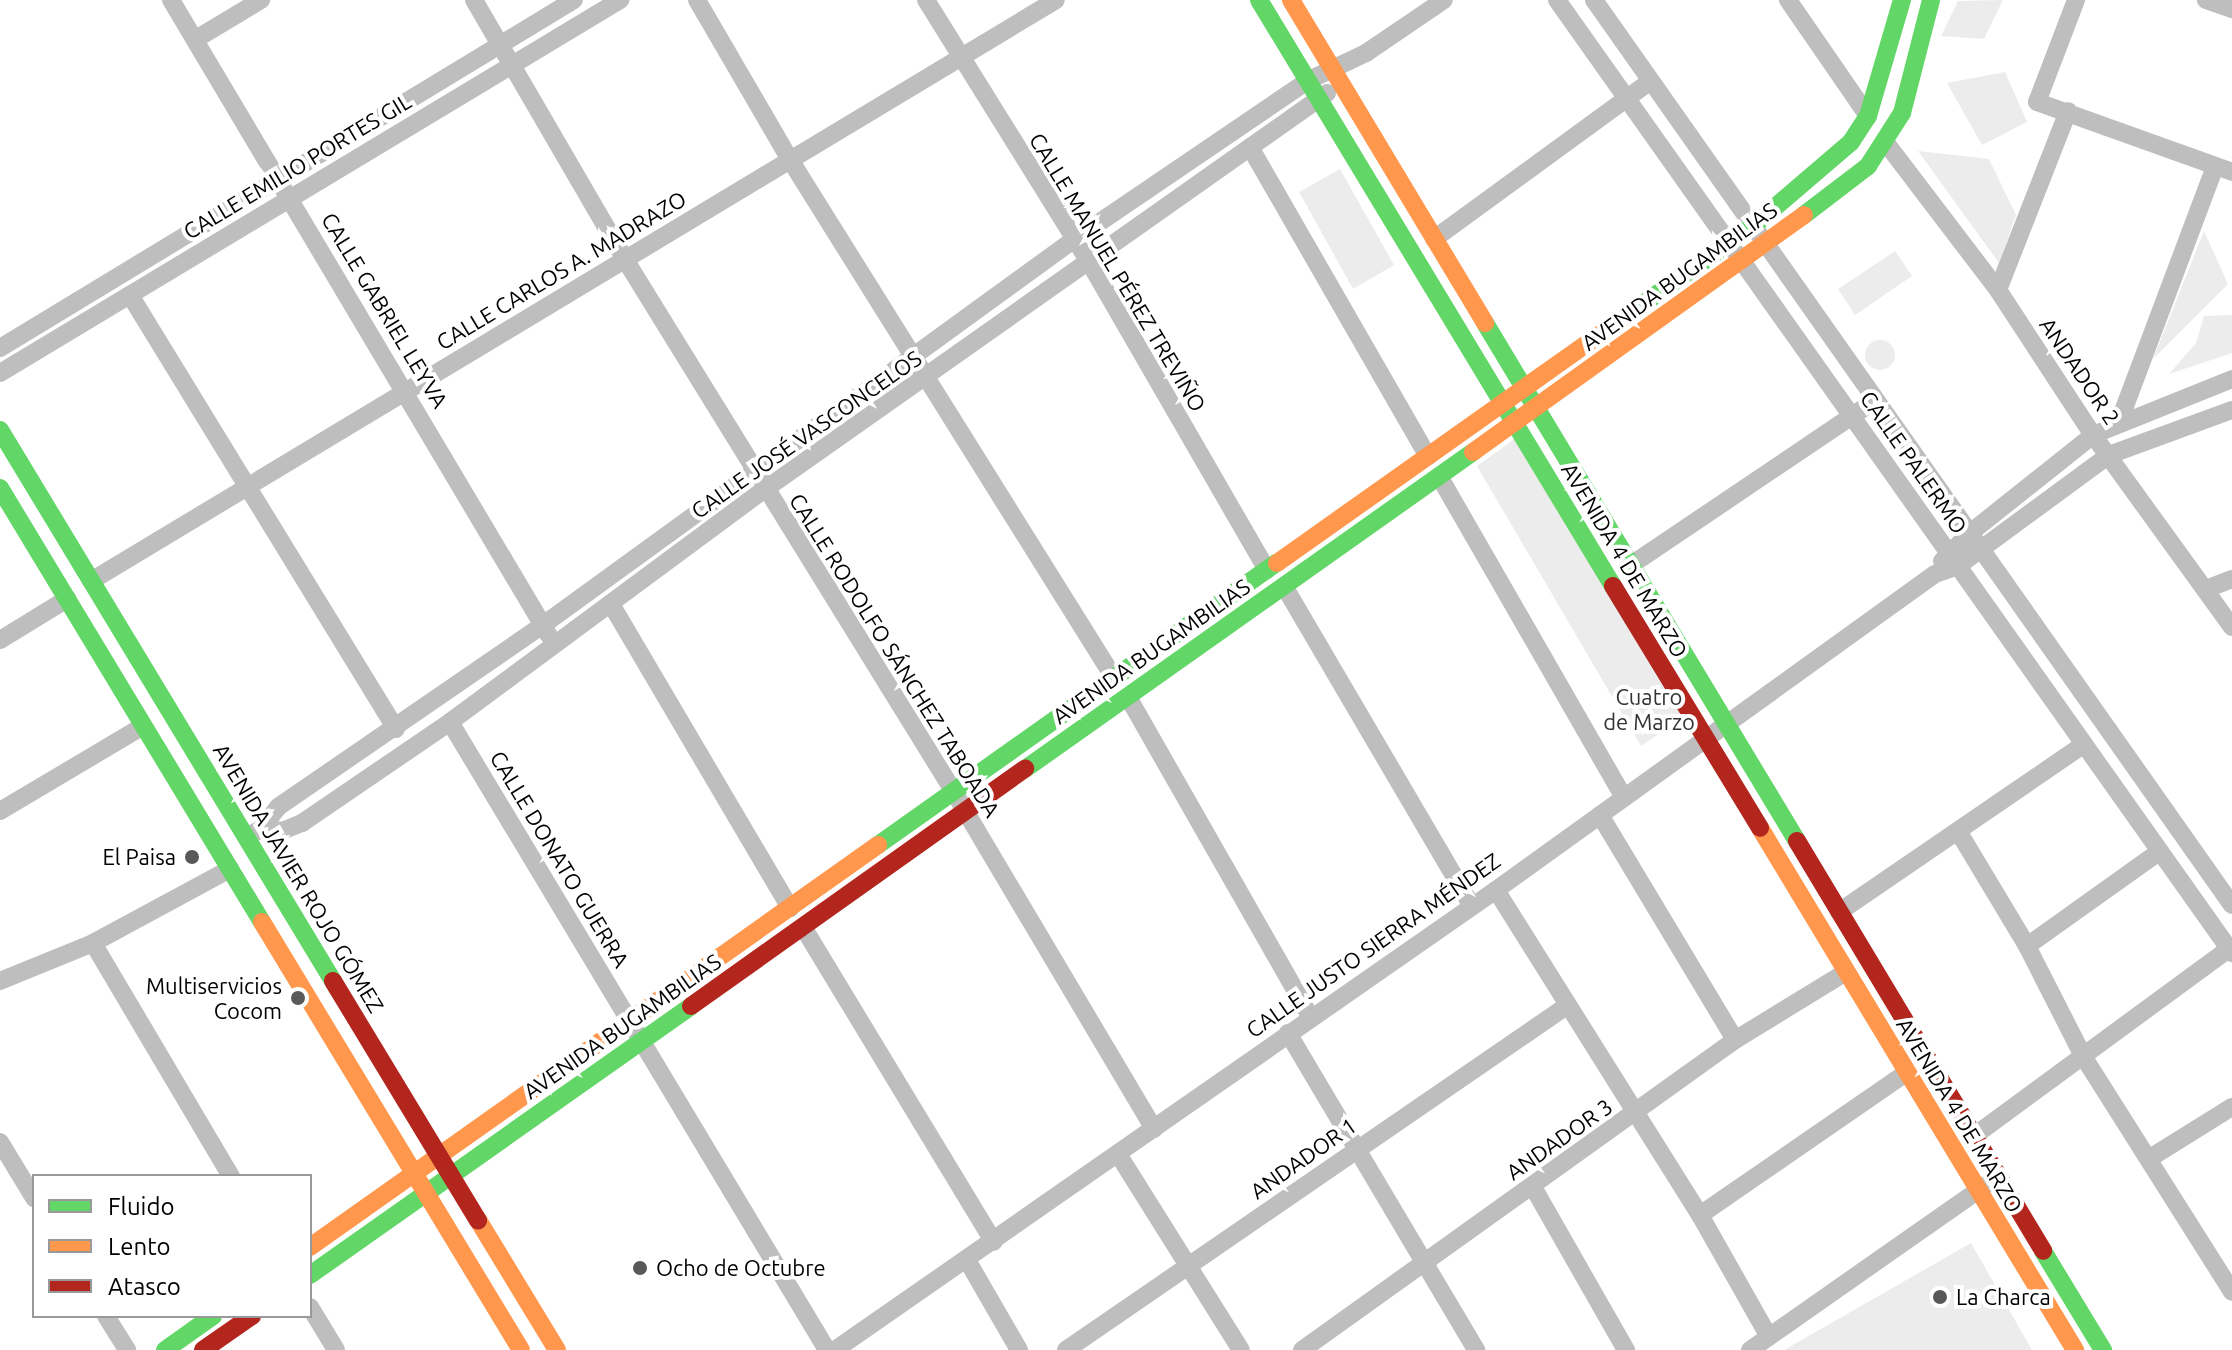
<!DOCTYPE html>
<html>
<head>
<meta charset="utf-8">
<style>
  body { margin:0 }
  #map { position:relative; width:2232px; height:1350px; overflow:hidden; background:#fff; font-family:Ubuntu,sans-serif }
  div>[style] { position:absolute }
  .green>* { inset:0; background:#ececec }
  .round { border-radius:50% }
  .street>* { height:18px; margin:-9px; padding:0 9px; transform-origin:9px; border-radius:9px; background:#bebebe }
  .fast>* { height:18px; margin:-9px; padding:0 9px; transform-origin:9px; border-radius:9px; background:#63d668 }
  .slow>* { height:18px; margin:-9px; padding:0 9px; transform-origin:9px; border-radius:9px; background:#ff974d }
  .jam>* { height:18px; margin:-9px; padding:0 9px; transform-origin:9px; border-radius:9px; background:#b3261e }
  .dots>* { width:22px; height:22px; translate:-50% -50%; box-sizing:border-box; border:4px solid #fff; border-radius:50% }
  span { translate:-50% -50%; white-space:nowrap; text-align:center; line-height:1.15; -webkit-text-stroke:8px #fff; paint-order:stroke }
  .street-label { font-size:22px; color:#000 }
  .park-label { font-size:22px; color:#333 }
  .poi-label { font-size:22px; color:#000 }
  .right { translate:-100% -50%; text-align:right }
  .left { translate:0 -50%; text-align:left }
  .legend { position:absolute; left:32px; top:1174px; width:280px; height:144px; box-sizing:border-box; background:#fff; border:2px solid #999; margin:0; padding:10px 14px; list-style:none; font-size:24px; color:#000 }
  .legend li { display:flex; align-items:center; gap:16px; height:40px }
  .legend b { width:40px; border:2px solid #999 }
</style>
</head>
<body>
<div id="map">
  <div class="green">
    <div style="clip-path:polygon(2003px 0,1984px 39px,1941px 36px,1958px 1px)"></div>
    <div style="clip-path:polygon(2005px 72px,2027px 122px,1982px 145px,1947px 83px)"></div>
    <div style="clip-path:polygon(1918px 151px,1989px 159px,2016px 215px,1999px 263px)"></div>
    <div style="clip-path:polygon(1340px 169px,1394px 265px,1353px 289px,1299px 192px)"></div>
    <div style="clip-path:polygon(2204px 231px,2228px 284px,2153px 359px)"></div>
    <div style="clip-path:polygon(1895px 251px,1912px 276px,1855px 315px,1838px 289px)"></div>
    <div style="clip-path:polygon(2232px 315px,2232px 353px,2169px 374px,2196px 343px,2204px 316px)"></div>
    <div class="round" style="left:1865px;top:340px;width:30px;height:30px"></div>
    <div style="clip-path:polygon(1516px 438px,1683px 717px,1641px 746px,1477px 466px)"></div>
    <div style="clip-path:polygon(1971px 1243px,2032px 1350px,1784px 1350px)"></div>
  </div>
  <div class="street">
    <div style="left:171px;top:0;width:738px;rotate:59.26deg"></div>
    <div style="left:474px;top:0;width:302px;rotate:59.8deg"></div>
    <div style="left:626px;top:261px;width:624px;rotate:58.3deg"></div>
    <div style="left:954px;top:792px;width:392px;rotate:59.3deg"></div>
    <div style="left:697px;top:0;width:183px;rotate:59.8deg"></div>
    <div style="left:789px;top:158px;width:613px;rotate:57.99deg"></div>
    <div style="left:926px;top:0;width:306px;rotate:58.1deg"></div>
    <div style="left:1088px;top:260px;width:358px;rotate:60deg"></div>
    <div style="left:1557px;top:0;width:1168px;rotate:54.69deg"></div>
    <div style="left:1594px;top:0;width:1107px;rotate:54.82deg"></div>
    <div style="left:1788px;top:0;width:141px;rotate:55.4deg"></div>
    <div style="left:2076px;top:0;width:109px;rotate:110.9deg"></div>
    <div style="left:2037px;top:102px;width:207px;rotate:19.7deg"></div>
    <div style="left:2206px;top:0;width:28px;rotate:19deg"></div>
    <div style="left:196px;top:39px;width:76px;rotate:-31deg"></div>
    <div style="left:1886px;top:143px;width:185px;rotate:52.7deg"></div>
    <div style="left:1998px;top:290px;width:173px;rotate:56.8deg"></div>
    <div style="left:2093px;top:435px;width:237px;rotate:54.1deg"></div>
    <div style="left:1250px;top:147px;width:357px;rotate:60.1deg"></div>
    <div style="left:1434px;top:239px;width:268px;rotate:-36.1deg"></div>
    <div style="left:1998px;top:290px;width:192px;rotate:-68.6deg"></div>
    <div style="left:130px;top:295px;width:509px;rotate:58.5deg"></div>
    <div style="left:0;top:348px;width:671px;rotate:-31.23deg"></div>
    <div style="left:0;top:373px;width:724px;rotate:-31.03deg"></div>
    <div style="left:2119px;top:422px;width:273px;rotate:-69.4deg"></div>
    <div style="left:1439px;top:476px;width:371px;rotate:60.1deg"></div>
    <div style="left:1942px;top:561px;width:40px;rotate:-45deg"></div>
    <div style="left:1970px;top:533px;width:157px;rotate:-38.5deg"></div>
    <div style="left:2093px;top:435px;width:150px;rotate:-21.9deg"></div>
    <div style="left:1631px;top:565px;width:295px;rotate:-34deg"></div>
    <div style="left:91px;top:581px;width:1126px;rotate:-31.05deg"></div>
    <div style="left:1284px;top:586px;width:371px;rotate:59.6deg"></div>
    <div style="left:2206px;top:589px;width:28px;rotate:-21deg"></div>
    <div style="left:611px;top:604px;width:353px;rotate:59.5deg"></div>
    <div style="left:0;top:640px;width:79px;rotate:-31.5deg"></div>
    <div style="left:1128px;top:697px;width:369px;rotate:60.3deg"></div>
    <div style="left:450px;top:722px;width:732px;rotate:59.02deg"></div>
    <div style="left:0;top:811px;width:166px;rotate:-30.7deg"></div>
    <div style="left:1600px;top:815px;width:262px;rotate:59deg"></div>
    <div style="left:261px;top:829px;width:21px;rotate:5deg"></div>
    <div style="left:282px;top:831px;width:22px;rotate:-22deg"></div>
    <div style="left:302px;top:823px;width:179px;rotate:-34.3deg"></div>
    <div style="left:450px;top:722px;width:390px;rotate:-36.5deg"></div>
    <div style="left:764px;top:490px;width:689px;rotate:-35.19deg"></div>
    <div style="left:1958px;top:831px;width:134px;rotate:59deg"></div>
    <div style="left:2027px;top:946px;width:123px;rotate:63deg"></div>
    <div style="left:2083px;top:1056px;width:279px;rotate:57.7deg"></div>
    <div style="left:246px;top:837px;width:17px;rotate:-28deg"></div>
    <div style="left:261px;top:829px;width:28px;rotate:-52deg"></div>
    <div style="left:278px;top:807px;width:321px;rotate:-34.5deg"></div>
    <div style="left:543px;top:625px;width:654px;rotate:-35.98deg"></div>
    <div style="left:1072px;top:241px;width:284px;rotate:-34.2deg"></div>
    <div style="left:1307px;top:81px;width:65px;rotate:-25.4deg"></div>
    <div style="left:1366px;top:53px;width:94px;rotate:-34.2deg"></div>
    <div style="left:1496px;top:890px;width:384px;rotate:57.9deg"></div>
    <div style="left:1700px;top:1215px;width:140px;rotate:60.5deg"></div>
    <div style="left:1839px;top:912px;width:297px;rotate:-34.4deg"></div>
    <div style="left:803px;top:927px;width:368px;rotate:58.8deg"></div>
    <div style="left:93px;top:943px;width:271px;rotate:59.4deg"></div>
    <div style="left:2027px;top:946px;width:163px;rotate:-35.5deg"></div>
    <div style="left:0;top:981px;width:100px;rotate:-22.2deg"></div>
    <div style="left:93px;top:943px;width:156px;rotate:-28.4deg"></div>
    <div style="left:1288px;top:1033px;width:369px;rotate:59.3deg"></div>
    <div style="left:1974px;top:1136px;width:316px;rotate:-36.3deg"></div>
    <div style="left:0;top:1142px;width:66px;rotate:58.7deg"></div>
    <div style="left:1118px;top:1154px;width:231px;rotate:57.9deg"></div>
    <div style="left:2150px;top:1158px;width:97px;rotate:-31.9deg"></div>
    <div style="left:1533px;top:1187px;width:188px;rotate:60.3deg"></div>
    <div style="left:1700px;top:1215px;width:250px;rotate:-34.6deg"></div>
    <div style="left:967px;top:1260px;width:104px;rotate:60deg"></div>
    <div style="left:310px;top:1307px;width:50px;rotate:58.8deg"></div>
    <div style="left:106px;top:1316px;width:40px;rotate:58deg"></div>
    <div style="left:835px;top:1350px;width:805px;rotate:-34.83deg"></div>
    <div style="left:1496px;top:890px;width:541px;rotate:-35.75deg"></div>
    <div style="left:1935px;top:574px;width:24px;rotate:-19deg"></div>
    <div style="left:1958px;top:566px;width:187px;rotate:-36.3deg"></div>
    <div style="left:2109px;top:455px;width:131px;rotate:-20.1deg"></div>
    <div style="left:1066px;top:1350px;width:609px;rotate:-34.5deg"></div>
    <div style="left:1302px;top:1350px;width:533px;rotate:-35.6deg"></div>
    <div style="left:1735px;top:1040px;width:130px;rotate:-31.5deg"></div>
    <div style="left:1750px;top:1350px;width:288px;rotate:-35deg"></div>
  </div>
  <div class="fast">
    <div style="left:1259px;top:0;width:685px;rotate:58.86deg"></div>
    <div style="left:1804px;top:215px;width:81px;rotate:-37.4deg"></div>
    <div style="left:1868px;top:166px;width:63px;rotate:-57.3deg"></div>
    <div style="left:1902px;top:113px;width:117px;rotate:-75.6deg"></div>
    <div style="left:1623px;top:318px;width:159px;rotate:-35.3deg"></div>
    <div style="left:1753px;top:226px;width:129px;rotate:-40.6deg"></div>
    <div style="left:1851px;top:142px;width:31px;rotate:-57deg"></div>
    <div style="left:1868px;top:116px;width:121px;rotate:-73.7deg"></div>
    <div style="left:1485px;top:323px;width:605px;rotate:58.94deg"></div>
    <div style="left:0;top:430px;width:644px;rotate:58.85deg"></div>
    <div style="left:0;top:488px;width:507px;rotate:58.88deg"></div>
    <div style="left:1025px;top:769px;width:549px;rotate:-35.28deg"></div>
    <div style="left:878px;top:845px;width:489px;rotate:-35.3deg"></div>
    <div style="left:2043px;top:1251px;width:116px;rotate:58.8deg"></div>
    <div style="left:310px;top:1275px;width:466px;rotate:-35.2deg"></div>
    <div style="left:165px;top:1350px;width:59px;rotate:-35.3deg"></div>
  </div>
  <div class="slow">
    <div style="left:1291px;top:0;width:377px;rotate:59deg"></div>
    <div style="left:1473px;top:452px;width:407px;rotate:-35.6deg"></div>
    <div style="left:1277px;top:563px;width:424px;rotate:-35.3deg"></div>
    <div style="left:1760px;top:828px;width:610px;rotate:58.89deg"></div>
    <div style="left:262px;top:922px;width:500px;rotate:58.82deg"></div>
    <div style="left:478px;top:1220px;width:152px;rotate:58.7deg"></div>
    <div style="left:310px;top:1247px;width:696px;rotate:-35.29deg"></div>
  </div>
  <div class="jam">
    <div style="left:1613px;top:586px;width:283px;rotate:58.7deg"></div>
    <div style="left:1797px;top:841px;width:478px;rotate:59deg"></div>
    <div style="left:333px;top:981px;width:280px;rotate:58.8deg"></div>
    <div style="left:691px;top:1006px;width:410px;rotate:-35.4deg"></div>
    <div style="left:203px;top:1350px;width:60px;rotate:-34.8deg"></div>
  </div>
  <div class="dots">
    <div style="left:192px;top:857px;background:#595959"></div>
    <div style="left:298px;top:998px;background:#595959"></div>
    <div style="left:640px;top:1268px;background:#595959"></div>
    <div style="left:1940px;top:1297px;background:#595959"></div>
  </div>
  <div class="street-label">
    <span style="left:297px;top:166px;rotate:-31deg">CALLE EMILIO PORTES GIL</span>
    <span style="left:561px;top:270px;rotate:-31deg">CALLE CARLOS A. MADRAZO</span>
    <span style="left:1118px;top:272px;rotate:59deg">CALLE MANUEL PÉREZ TREVIÑO</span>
    <span style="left:1679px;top:276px;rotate:-36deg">AVENIDA BUGAMBILIAS</span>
    <span style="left:385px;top:310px;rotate:59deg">CALLE GABRIEL LEYVA</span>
    <span style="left:2080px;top:371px;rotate:56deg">ANDADOR 2</span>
    <span style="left:806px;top:434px;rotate:-35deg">CALLE JOSÉ VASCONCELOS</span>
    <span style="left:1914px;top:462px;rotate:55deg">CALLE PALERMO</span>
    <span style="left:1625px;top:560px;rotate:59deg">AVENIDA 4 DE MARZO</span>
    <span style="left:1151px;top:651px;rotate:-35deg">AVENIDA BUGAMBILIAS</span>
    <span style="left:895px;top:655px;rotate:58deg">CALLE RODOLFO SÁNCHEZ TABOADA</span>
    <span style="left:560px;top:859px;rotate:59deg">CALLE DONATO GUERRA</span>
    <span style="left:299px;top:878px;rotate:59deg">AVENIDA JAVIER ROJO GÓMEZ</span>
    <span style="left:1373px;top:945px;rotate:-35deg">CALLE JUSTO SIERRA MÉNDEZ</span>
    <span style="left:622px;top:1026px;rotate:-35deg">AVENIDA BUGAMBILIAS</span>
    <span style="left:1960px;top:1115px;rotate:59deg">AVENIDA 4 DE MARZO</span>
    <span style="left:1559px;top:1139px;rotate:-35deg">ANDADOR 3</span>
    <span style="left:1303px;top:1158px;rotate:-35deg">ANDADOR 1</span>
  </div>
  <div class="park-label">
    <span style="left:1649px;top:709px">Cuatro<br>de Marzo</span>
  </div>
  <div class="poi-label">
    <span class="right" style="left:176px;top:857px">El Paisa</span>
    <span class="right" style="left:282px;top:998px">Multiservicios<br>Cocom</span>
    <span class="left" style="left:656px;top:1268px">Ocho de Octubre</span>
    <span class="left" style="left:1956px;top:1297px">La Charca</span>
  </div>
  <ul class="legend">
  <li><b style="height:10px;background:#63d668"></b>Fluido</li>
  <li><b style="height:10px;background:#ff974d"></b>Lento</li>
  <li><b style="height:10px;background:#b3261e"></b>Atasco</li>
  </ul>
</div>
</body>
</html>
